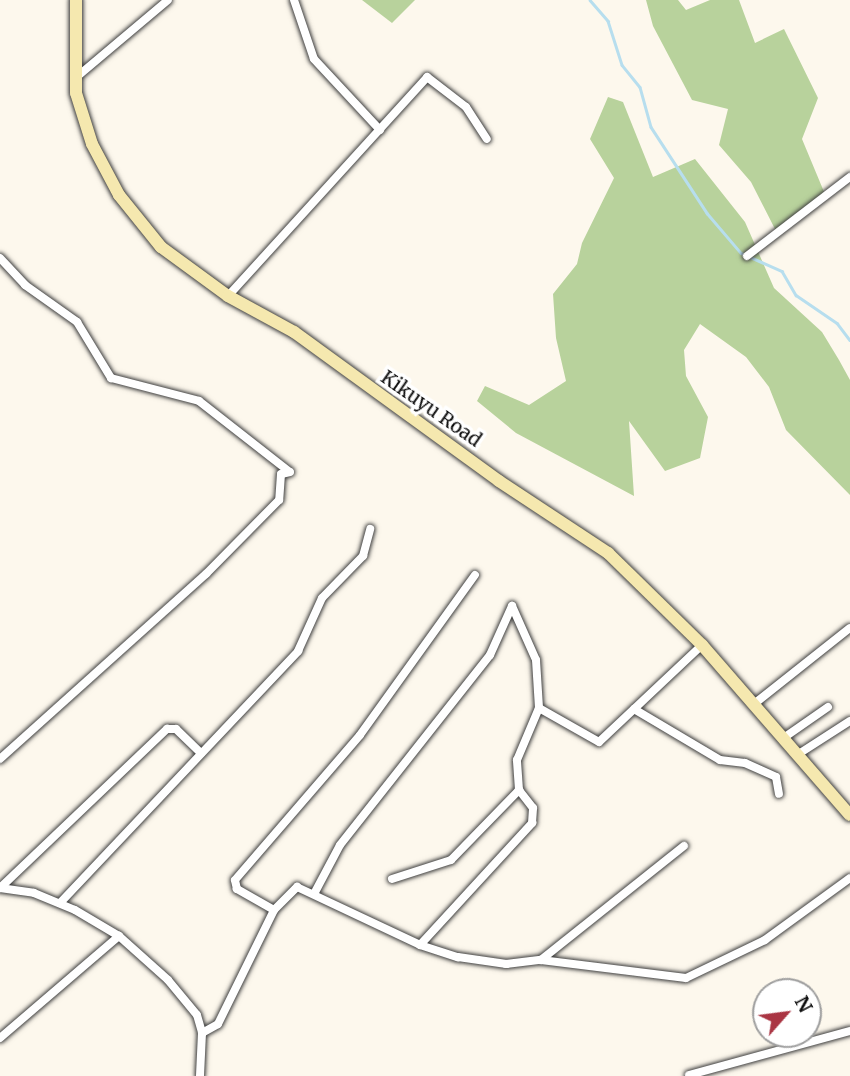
<!DOCTYPE html>
<html>
<head>
<meta charset="utf-8">
<style>
  body { margin:0 }
  #map { position:relative; width:850px; height:1076px; overflow:hidden; background:#fdf8ed; font-family:Merriweather,serif }
  div>[style] { position:absolute }
  .forest>* { inset:0; background:#b8d29c }
  .stream>* { height:2.5px; margin:-1.25px; padding:0 1.25px; transform-origin:1.25px; border-radius:1.25px; background:#b7deee }
  .roads { filter:drop-shadow(0 0 2px #3f3f3f) drop-shadow(0 0 2px #3f3f3f) }
  .minor>* { height:8px; margin:-4px; padding:0 4px; transform-origin:4px; border-radius:4px; background:#fff }
  .secondary>* { height:12px; margin:-6px; padding:0 6px; transform-origin:6px; border-radius:6px; background:#f5e8af }
  span { translate:-50% -50%; white-space:nowrap; text-align:center; line-height:1.15; -webkit-text-stroke:7px #fff; paint-order:stroke }
  .street-label { font-size:19px; color:#0c0c0c }
  .north { position:absolute; left:752px; top:978px; width:70px; height:70px; box-sizing:border-box; background:#fff; border:2px solid #9e9e9e; border-radius:50%; rotate:62deg; font-size:19px; font-weight:700; line-height:28px; text-align:center; color:#0c0c0c }
  .north::after { content:''; display:block; margin:auto; width:24px; height:32px; background:#aa3543; clip-path:polygon(50% 0,100% 100%,50% 72%,0 100%) }
</style>
</head>
<body>
<div id="map">
  <div class="forest">
    <div style="clip-path:polygon(362px 0,415px 0,392px 23px)"></div>
    <div style="clip-path:polygon(646px 0,678px 0,686px 10px,710px 0,739px 0,755px 43px,784px 29px,818px 98px,802px 139px,827px 199px,776px 231px,751px 182px,719px 145px,728px 109px,692px 100px,653px 26px)"></div>
    <div style="clip-path:polygon(608px 97px,623px 102px,653px 177px,695px 159px,745px 222px,774px 288px,822px 332px,839px 360px,850px 380px,850px 495px,786px 430px,769px 387px,746px 357px,700px 324px,684px 350px,686px 376px,708px 417px,700px 458px,665px 471px,629px 421px,634px 496px,516px 433px,477px 401px,485px 386px,529px 405px,566px 381px,556px 338px,553px 294px,577px 264px,582px 243px,614px 178px,590px 139px)"></div>
  </div>
  <div class="stream">
    <div style="left:590px;top:0;width:28px;rotate:49deg"></div>
    <div style="left:608px;top:21px;width:46px;rotate:72.3deg"></div>
    <div style="left:622px;top:65px;width:28px;rotate:51deg"></div>
    <div style="left:640px;top:87px;width:41px;rotate:74.6deg"></div>
    <div style="left:651px;top:127px;width:103px;rotate:56.9deg"></div>
    <div style="left:707px;top:213px;width:52px;rotate:49.6deg"></div>
    <div style="left:741px;top:253px;width:45px;rotate:23.7deg"></div>
    <div style="left:782px;top:271px;width:28px;rotate:60deg"></div>
    <div style="left:796px;top:295px;width:50px;rotate:34.3deg"></div>
    <div style="left:837px;top:323px;width:21px;rotate:53deg"></div>
  </div>
  <div class="roads">
    <div class="minor">
      <div style="left:294px;top:0;width:62px;rotate:71.3deg"></div>
      <div style="left:314px;top:59px;width:97px;rotate:47.1deg"></div>
      <div style="left:79px;top:75px;width:116px;rotate:-40.1deg"></div>
      <div style="left:747px;top:256px;width:130px;rotate:-37.5deg"></div>
      <div style="left:0;top:258px;width:37px;rotate:47deg"></div>
      <div style="left:25px;top:285px;width:64px;rotate:35.4deg"></div>
      <div style="left:77px;top:322px;width:66px;rotate:58.7deg"></div>
      <div style="left:111px;top:378px;width:91px;rotate:14.6deg"></div>
      <div style="left:199px;top:401px;width:115px;rotate:38deg"></div>
      <div style="left:290px;top:472px;width:9px;rotate:167deg"></div>
      <div style="left:281px;top:474px;width:26px;rotate:94deg"></div>
      <div style="left:279px;top:500px;width:104px;rotate:134.6deg"></div>
      <div style="left:206px;top:574px;width:277px;rotate:138.1deg"></div>
      <div style="left:228px;top:296px;width:296px;rotate:-47.7deg"></div>
      <div style="left:427px;top:77px;width:49px;rotate:37.6deg"></div>
      <div style="left:466px;top:107px;width:38px;rotate:57deg"></div>
      <div style="left:512px;top:606px;width:59px;rotate:66deg"></div>
      <div style="left:536px;top:660px;width:48px;rotate:86.4deg"></div>
      <div style="left:539px;top:708px;width:69px;rotate:29.5deg"></div>
      <div style="left:599px;top:742px;width:141px;rotate:-43.3deg"></div>
      <div style="left:754px;top:704px;width:122px;rotate:-38.4deg"></div>
      <div style="left:634px;top:709px;width:100px;rotate:30.7deg"></div>
      <div style="left:720px;top:760px;width:25px;rotate:7deg"></div>
      <div style="left:745px;top:763px;width:34px;rotate:24deg"></div>
      <div style="left:776px;top:777px;width:17px;rotate:80deg"></div>
      <div style="left:782px;top:739px;width:56px;rotate:-34.8deg"></div>
      <div style="left:797px;top:755px;width:63px;rotate:-32.7deg"></div>
      <div style="left:392px;top:879px;width:62px;rotate:-17.9deg"></div>
      <div style="left:451px;top:860px;width:98px;rotate:-45.8deg"></div>
      <div style="left:0;top:888px;width:34px;rotate:8deg"></div>
      <div style="left:34px;top:893px;width:44px;rotate:22.5deg"></div>
      <div style="left:75px;top:910px;width:51px;rotate:30.6deg"></div>
      <div style="left:119px;top:936px;width:66px;rotate:41.9deg"></div>
      <div style="left:168px;top:980px;width:45px;rotate:50.4deg"></div>
      <div style="left:197px;top:1015px;width:19px;rotate:74deg"></div>
      <div style="left:202px;top:1033px;width:43px;rotate:92.7deg"></div>
      <div style="left:0;top:888px;width:231px;rotate:-43.6deg"></div>
      <div style="left:167px;top:729px;width:9px"></div>
      <div style="left:176px;top:729px;width:35px;rotate:44deg"></div>
      <div style="left:314px;top:894px;width:55px;rotate:-62deg"></div>
      <div style="left:340px;top:845px;width:242px;rotate:-51.7deg"></div>
      <div style="left:490px;top:655px;width:54px;rotate:-65.8deg"></div>
      <div style="left:60px;top:903px;width:347px;rotate:-46.6deg"></div>
      <div style="left:298px;top:651px;width:58px;rotate:-65.6deg"></div>
      <div style="left:322px;top:598px;width:59px;rotate:-45.7deg"></div>
      <div style="left:363px;top:556px;width:28px;rotate:-75deg"></div>
      <div style="left:274px;top:910px;width:43px;rotate:-150.4deg"></div>
      <div style="left:237px;top:889px;width:9px;rotate:-103deg"></div>
      <div style="left:235px;top:880px;width:191px;rotate:-49.2deg"></div>
      <div style="left:360px;top:735px;width:197px;rotate:-54.3deg"></div>
      <div style="left:420px;top:945px;width:166px;rotate:-47.4deg"></div>
      <div style="left:532px;top:823px;width:15px;rotate:-86deg"></div>
      <div style="left:533px;top:808px;width:23px;rotate:-128deg"></div>
      <div style="left:519px;top:790px;width:30px;rotate:-94deg"></div>
      <div style="left:517px;top:760px;width:56px;rotate:-67.1deg"></div>
      <div style="left:541px;top:960px;width:183px;rotate:-38.6deg"></div>
      <div style="left:202px;top:1033px;width:18px;rotate:-29deg"></div>
      <div style="left:218px;top:1024px;width:127px;rotate:-63.8deg"></div>
      <div style="left:274px;top:910px;width:33px;rotate:-45deg"></div>
      <div style="left:297px;top:887px;width:136px;rotate:25.2deg"></div>
      <div style="left:420px;top:945px;width:40px;rotate:18deg"></div>
      <div style="left:458px;top:957px;width:49px;rotate:8.3deg"></div>
      <div style="left:506px;top:964px;width:35px;rotate:-7deg"></div>
      <div style="left:541px;top:960px;width:146px;rotate:7.1deg"></div>
      <div style="left:686px;top:978px;width:88px;rotate:-25.7deg"></div>
      <div style="left:765px;top:940px;width:105px;rotate:-36.1deg"></div>
      <div style="left:0;top:1038px;width:157px;rotate:-40.6deg"></div>
      <div style="left:689px;top:1075px;width:167px;rotate:-15.3deg"></div>
    </div>
    <div class="secondary">
      <div style="left:76px;top:0;width:93px;rotate:90deg"></div>
      <div style="left:76px;top:93px;width:53px;rotate:72.6deg"></div>
      <div style="left:92px;top:144px;width:58px;rotate:62.1deg"></div>
      <div style="left:119px;top:195px;width:67px;rotate:51.1deg"></div>
      <div style="left:161px;top:247px;width:83px;rotate:36.2deg"></div>
      <div style="left:228px;top:296px;width:75px;rotate:28.6deg"></div>
      <div style="left:294px;top:332px;width:253px;rotate:36deg"></div>
      <div style="left:499px;top:481px;width:131px;rotate:33.4deg"></div>
      <div style="left:608px;top:553px;width:132px;rotate:44.4deg"></div>
      <div style="left:702px;top:645px;width:225px;rotate:49deg"></div>
    </div>
  </div>
  <div class="street-label">
    <span style="left:431px;top:409px;rotate:35deg">Kikuyu Road</span>
  </div>
  <div class="north">N</div>
</div>
</body>
</html>
